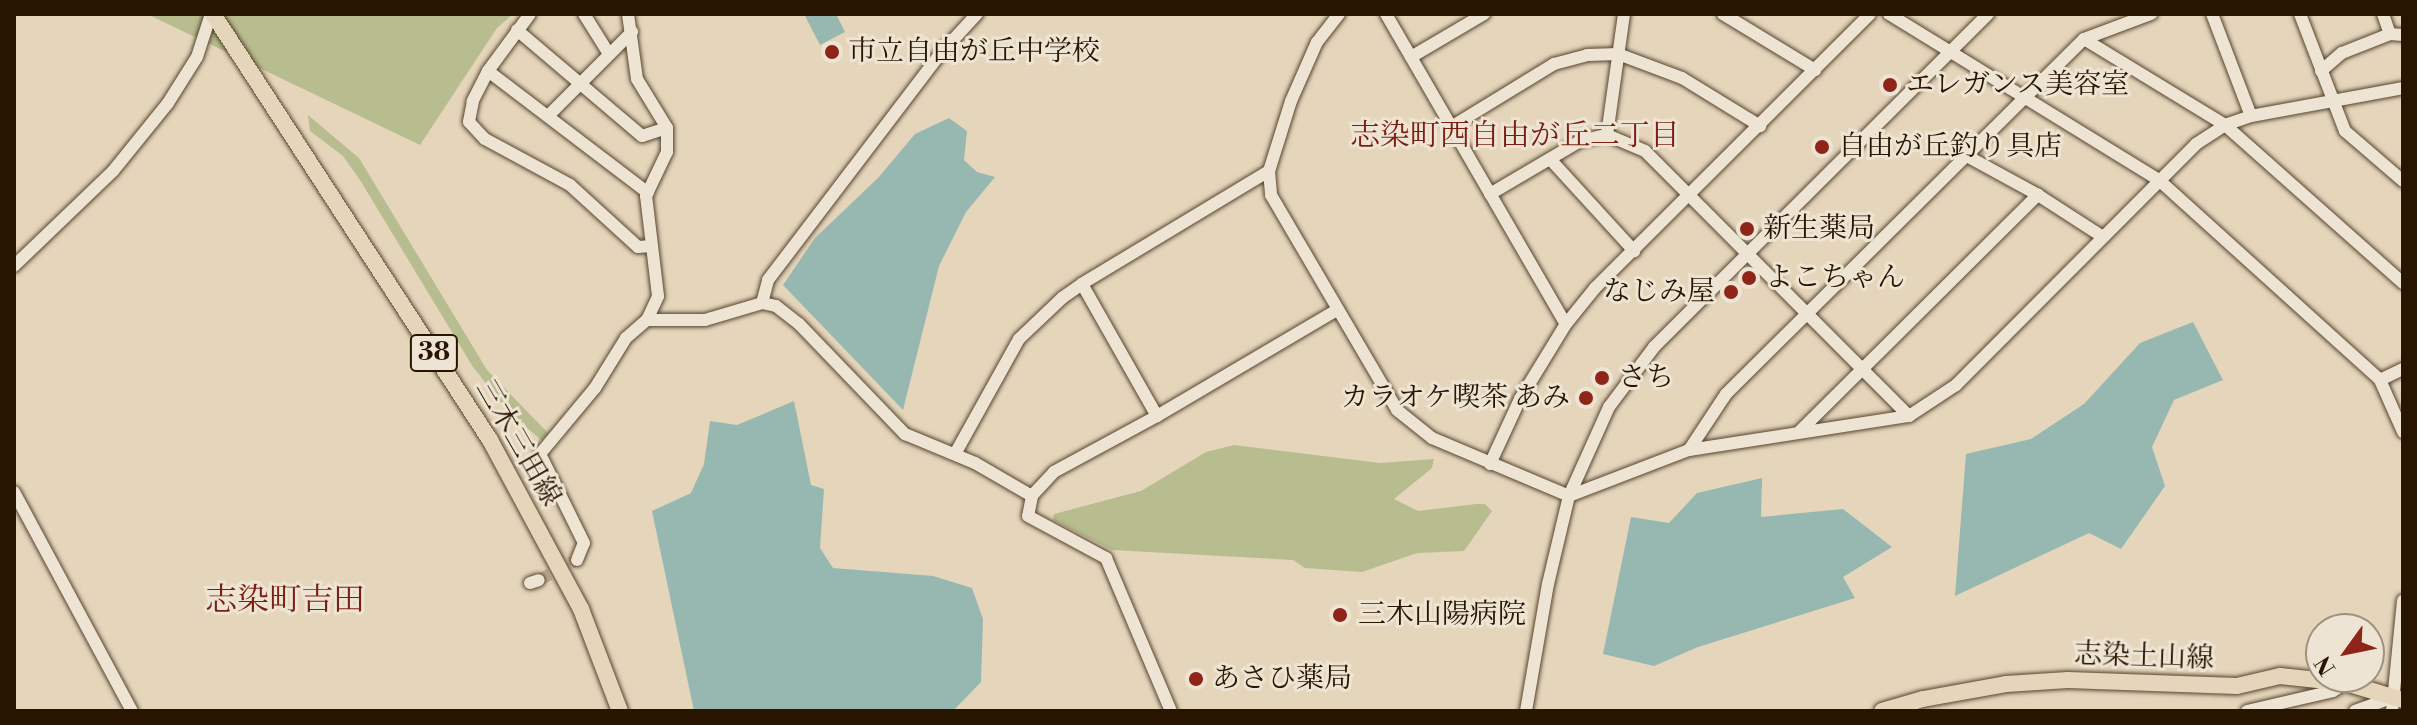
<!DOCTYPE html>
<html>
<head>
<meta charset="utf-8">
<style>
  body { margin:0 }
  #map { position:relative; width:2417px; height:725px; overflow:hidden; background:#e5d5bb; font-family:"Libre Bodoni","Noto Serif JP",serif }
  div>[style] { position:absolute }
  .green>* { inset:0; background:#b7bd8e }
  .water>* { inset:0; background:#96b8b1 }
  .minor-tunnel>* { height:12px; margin-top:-6px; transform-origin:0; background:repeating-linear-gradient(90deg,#bfaf96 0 12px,transparent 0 18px) }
  .roads { filter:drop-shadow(0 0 2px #56452f) drop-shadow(0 0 2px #56452f) }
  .minor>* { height:12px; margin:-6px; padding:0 6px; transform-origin:6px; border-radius:6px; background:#eee4d3 }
  .major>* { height:16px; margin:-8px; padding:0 8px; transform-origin:8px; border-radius:8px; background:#e5d5bb }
  .dots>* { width:22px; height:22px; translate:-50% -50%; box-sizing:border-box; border:4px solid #eee4d3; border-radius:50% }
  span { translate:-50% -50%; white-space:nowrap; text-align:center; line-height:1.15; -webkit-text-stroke:6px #eee4d3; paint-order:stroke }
  .shield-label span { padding:2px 6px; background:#eee4d3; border:2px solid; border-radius:6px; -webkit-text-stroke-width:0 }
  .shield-label { font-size:26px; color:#271500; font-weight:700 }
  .poi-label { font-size:28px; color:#271500 }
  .left { translate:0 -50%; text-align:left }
  .right { translate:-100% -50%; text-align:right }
  .street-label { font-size:28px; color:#271500 }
  .neighbourhood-label { font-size:30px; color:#7a1f14 }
  .quarter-label { font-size:32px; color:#7a1f14 }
  .frame { position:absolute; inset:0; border:16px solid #271500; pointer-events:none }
  .north { position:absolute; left:2305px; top:613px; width:80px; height:80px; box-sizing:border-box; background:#eee4d3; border:2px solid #9e917f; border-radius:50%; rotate:237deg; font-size:22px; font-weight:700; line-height:32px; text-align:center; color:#271500 }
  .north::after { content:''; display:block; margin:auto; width:28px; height:36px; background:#8f2418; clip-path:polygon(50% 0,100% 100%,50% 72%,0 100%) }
</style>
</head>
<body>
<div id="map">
  <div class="green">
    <div style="clip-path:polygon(147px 14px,513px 14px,497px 28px,420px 145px)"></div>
    <div style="clip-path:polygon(308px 115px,359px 158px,487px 370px,548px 433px,541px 440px,507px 410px,473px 367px,360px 180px,343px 156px,310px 131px)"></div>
    <div style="clip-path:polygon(1234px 445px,1380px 463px,1434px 459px,1432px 468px,1394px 499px,1418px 511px,1476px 504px,1485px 504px,1492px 511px,1464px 551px,1417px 553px,1362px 572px,1305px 568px,1293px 560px,1112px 550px,1053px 520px,1054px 514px,1141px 491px,1206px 452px)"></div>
  </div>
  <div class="water">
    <div style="clip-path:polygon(804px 14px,836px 14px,845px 32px,820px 45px)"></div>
    <div style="clip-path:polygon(949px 118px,967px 131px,964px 160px,977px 172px,995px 177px,966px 212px,939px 266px,903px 410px,783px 285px,815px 238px,878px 178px,915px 134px)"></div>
    <div style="clip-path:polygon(2193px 322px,2223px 380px,2174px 400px,2152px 447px,2165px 486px,2121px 549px,2089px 533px,1955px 596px,1966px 454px,2031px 439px,2084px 404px,2140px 343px)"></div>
    <div style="clip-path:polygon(794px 401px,811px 485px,824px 489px,820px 548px,833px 568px,933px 576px,972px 588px,983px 619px,981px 682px,953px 711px,694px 711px,652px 511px,691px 493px,704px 464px,710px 421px,737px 425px)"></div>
    <div style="clip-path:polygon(1762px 478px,1761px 517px,1843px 509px,1892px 547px,1843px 577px,1855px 598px,1698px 647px,1654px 666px,1603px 654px,1631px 517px,1669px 523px,1697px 493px)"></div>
  </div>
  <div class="minor-tunnel">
    <div style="left:539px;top:580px;width:43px;rotate:-27.8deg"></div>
  </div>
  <div class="roads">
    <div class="minor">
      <div style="left:530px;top:14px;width:71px;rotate:126.4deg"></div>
      <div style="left:488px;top:71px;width:34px;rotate:117deg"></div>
      <div style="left:473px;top:101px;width:21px;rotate:101deg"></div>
      <div style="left:469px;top:122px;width:23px;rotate:47deg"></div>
      <div style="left:485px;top:139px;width:97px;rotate:28.4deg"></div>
      <div style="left:570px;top:185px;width:92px;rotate:42.4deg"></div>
      <div style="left:638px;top:247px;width:14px;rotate:-4deg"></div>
      <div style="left:584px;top:14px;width:47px;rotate:58deg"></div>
      <div style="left:1339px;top:14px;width:36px;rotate:128deg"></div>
      <div style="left:1317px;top:42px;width:64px;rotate:113.8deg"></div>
      <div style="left:1291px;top:101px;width:73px;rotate:107.4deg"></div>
      <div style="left:1269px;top:171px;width:24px;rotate:85deg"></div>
      <div style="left:1271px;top:195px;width:249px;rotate:59.6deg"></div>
      <div style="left:1397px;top:410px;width:45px;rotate:38.7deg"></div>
      <div style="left:1432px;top:438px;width:149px;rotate:22.9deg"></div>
      <div style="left:1569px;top:496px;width:129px;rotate:-21deg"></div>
      <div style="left:1689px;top:450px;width:223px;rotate:-8.8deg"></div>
      <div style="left:1909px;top:416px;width:56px;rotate:-33.4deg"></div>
      <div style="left:1956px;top:385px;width:340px;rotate:-45.1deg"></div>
      <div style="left:2196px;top:144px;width:35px;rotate:-33deg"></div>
      <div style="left:2225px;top:125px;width:28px;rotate:-19deg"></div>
      <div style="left:2251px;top:116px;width:109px;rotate:-110.9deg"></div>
      <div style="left:1386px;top:14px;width:358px;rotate:59.9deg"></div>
      <div style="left:1723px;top:14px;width:108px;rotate:31.3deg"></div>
      <div style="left:1889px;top:14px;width:318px;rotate:31.6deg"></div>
      <div style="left:2160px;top:181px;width:297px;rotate:42.1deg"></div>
      <div style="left:2380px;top:380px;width:57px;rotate:66.1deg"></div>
      <div style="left:2300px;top:14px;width:125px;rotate:69deg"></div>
      <div style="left:2345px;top:131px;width:77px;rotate:40.8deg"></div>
      <div style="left:2383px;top:14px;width:21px;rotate:71deg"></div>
      <div style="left:517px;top:30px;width:164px;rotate:40.3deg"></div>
      <div style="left:642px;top:136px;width:26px;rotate:-18deg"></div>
      <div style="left:2084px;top:39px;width:165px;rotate:31.4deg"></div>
      <div style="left:2225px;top:125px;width:238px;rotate:41.6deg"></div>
      <div style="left:1411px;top:57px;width:85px;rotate:-30.5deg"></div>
      <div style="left:488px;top:71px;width:201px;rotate:37.3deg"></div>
      <div style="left:2321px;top:71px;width:28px;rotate:-41deg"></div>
      <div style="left:2342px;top:53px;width:52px;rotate:-21.6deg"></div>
      <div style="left:2390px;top:34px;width:13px;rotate:4deg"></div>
      <div style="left:548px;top:116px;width:119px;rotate:-45deg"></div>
      <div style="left:2251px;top:116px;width:155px;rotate:-10.4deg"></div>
      <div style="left:1451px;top:127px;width:121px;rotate:-31.5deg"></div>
      <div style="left:1554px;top:64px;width:34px;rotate:-15deg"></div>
      <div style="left:1587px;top:55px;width:31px;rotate:-2deg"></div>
      <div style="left:1618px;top:54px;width:68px;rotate:20.6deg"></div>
      <div style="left:1682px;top:78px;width:92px;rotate:31.6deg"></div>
      <div style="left:1607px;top:135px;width:122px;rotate:-82deg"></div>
      <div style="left:1965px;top:155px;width:83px;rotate:28.7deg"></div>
      <div style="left:2038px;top:195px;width:77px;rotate:32.9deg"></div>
      <div style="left:1550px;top:159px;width:125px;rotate:47.6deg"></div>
      <div style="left:1269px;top:171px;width:218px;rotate:148.9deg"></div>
      <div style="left:1082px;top:284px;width:152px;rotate:60.4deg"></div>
      <div style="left:1157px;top:416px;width:209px;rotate:-30.5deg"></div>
      <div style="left:1490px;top:194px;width:104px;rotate:-30.5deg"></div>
      <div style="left:1580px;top:141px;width:28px;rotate:-13deg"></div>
      <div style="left:1607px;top:135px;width:41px;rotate:22.8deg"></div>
      <div style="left:1645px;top:151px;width:374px;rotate:45.1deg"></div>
      <div style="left:14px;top:266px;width:137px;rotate:-43.8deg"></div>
      <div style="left:113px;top:171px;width:87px;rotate:-51deg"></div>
      <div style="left:168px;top:103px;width:54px;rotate:-57.8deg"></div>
      <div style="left:197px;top:57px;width:45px;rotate:-72deg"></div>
      <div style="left:762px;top:303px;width:24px;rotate:-75deg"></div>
      <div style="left:768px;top:280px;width:287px;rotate:-52.7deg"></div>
      <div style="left:942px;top:52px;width:52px;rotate:-47.4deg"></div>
      <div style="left:647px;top:320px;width:58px"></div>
      <div style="left:705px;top:320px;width:59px;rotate:-16.6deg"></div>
      <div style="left:762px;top:303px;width:14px;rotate:12deg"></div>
      <div style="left:776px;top:306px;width:29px;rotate:38deg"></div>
      <div style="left:799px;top:324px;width:153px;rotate:46.1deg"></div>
      <div style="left:905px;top:434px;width:76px;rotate:22.5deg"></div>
      <div style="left:975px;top:463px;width:66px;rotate:30.1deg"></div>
      <div style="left:2380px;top:380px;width:25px;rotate:-26deg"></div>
      <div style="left:1157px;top:416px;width:117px;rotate:151.5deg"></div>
      <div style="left:1054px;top:472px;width:33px;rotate:133deg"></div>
      <div style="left:1032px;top:496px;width:20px;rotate:101deg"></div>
      <div style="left:1028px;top:516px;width:89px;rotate:28.3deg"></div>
      <div style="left:1106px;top:558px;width:166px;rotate:67deg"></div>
      <div style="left:1799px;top:432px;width:337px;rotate:-44.8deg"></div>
      <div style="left:1689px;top:450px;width:67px;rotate:-56.5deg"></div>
      <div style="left:1726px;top:394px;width:504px;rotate:-44.76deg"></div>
      <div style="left:2084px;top:39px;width:72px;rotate:-20.5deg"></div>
      <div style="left:955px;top:454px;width:132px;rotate:-60.9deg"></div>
      <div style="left:1019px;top:339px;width:59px;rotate:-43.6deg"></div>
      <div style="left:1062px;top:298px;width:24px;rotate:-35deg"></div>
      <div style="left:1490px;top:464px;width:72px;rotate:-65.2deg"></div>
      <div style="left:1520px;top:399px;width:88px;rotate:-58.5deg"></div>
      <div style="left:1566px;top:324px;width:46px;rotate:-51.1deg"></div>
      <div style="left:1595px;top:288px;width:388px;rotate:-44.9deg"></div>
      <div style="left:14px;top:492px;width:249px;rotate:61.7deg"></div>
      <div style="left:577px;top:560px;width:18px;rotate:-68deg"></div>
      <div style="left:584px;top:543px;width:99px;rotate:-116.3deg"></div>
      <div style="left:540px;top:454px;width:86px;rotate:-50.2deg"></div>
      <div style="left:595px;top:388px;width:59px;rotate:-58.2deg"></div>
      <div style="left:626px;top:338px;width:28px;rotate:-41deg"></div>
      <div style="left:647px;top:320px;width:26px;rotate:-65deg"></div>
      <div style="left:658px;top:296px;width:101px;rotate:-96.8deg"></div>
      <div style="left:646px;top:196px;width:49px;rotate:-64.5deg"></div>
      <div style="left:667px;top:152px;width:24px;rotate:-90deg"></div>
      <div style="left:667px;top:128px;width:57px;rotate:-121.5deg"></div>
      <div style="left:637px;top:79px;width:66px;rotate:-97.9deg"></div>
      <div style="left:530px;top:583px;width:9px;rotate:-18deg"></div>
      <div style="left:1526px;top:711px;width:129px;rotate:-80.2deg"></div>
      <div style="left:1548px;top:584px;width:90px;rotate:-76.6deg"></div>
      <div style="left:1569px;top:496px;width:98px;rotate:-65.8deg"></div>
      <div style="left:1609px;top:407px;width:75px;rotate:-53.1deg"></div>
      <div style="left:1654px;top:347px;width:472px;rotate:-44.9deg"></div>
      <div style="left:2247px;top:711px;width:88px;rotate:-13.1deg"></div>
      <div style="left:2333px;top:691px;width:15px;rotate:-32deg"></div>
      <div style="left:2355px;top:711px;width:41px;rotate:-19.7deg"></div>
      <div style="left:2392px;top:711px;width:111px;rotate:-84.3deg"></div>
    </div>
    <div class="major">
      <div style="left:213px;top:14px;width:508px;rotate:56.97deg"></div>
      <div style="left:490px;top:440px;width:192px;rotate:61.7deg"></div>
      <div style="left:581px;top:609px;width:109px;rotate:69.1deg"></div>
      <div style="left:1882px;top:711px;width:43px;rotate:-16.3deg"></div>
      <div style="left:1923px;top:699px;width:84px;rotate:-10.2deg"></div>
      <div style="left:2006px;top:684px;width:62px;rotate:-3.7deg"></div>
      <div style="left:2068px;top:680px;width:169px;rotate:2deg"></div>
      <div style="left:2237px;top:686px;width:44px;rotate:-13.1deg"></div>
      <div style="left:2280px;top:676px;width:66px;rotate:6.1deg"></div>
      <div style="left:2346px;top:683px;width:59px;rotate:16.6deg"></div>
    </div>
  </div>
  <div class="dots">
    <div style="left:832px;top:52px;background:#8f2418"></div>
    <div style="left:1890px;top:85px;background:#8f2418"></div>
    <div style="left:1822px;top:147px;background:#8f2418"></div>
    <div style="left:1747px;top:229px;background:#8f2418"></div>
    <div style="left:1749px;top:278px;background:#8f2418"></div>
    <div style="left:1731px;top:292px;background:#8f2418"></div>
    <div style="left:1602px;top:378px;background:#8f2418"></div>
    <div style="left:1586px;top:398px;background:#8f2418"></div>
    <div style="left:1340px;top:615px;background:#8f2418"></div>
    <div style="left:1196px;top:679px;background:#8f2418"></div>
  </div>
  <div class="shield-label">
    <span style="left:434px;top:353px">38</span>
  </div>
  <div class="poi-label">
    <span class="left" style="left:848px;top:52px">市立自由が丘中学校</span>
    <span class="left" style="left:1906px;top:85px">エレガンス美容室</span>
    <span class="left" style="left:1838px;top:147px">自由が丘釣り具店</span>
    <span class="left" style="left:1763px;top:229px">新生薬局</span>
    <span class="left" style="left:1765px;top:278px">よこちゃん</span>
    <span class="right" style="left:1715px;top:292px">なじみ屋</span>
    <span class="left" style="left:1618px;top:378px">さち</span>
    <span class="right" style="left:1570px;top:398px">カラオケ喫茶 あみ</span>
    <span class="left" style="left:1358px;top:615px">三木山陽病院</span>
    <span class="left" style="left:1212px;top:679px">あさひ薬局</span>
  </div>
  <div class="street-label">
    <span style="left:518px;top:443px;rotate:60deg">三木三田線</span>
    <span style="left:2144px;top:657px;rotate:2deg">志染土山線</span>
  </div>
  <div class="neighbourhood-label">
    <span style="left:1515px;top:136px">志染町西自由が丘二丁目</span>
  </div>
  <div class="quarter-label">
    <span style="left:285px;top:600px">志染町吉田</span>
  </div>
  <div class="frame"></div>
  <div class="north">N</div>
</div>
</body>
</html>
